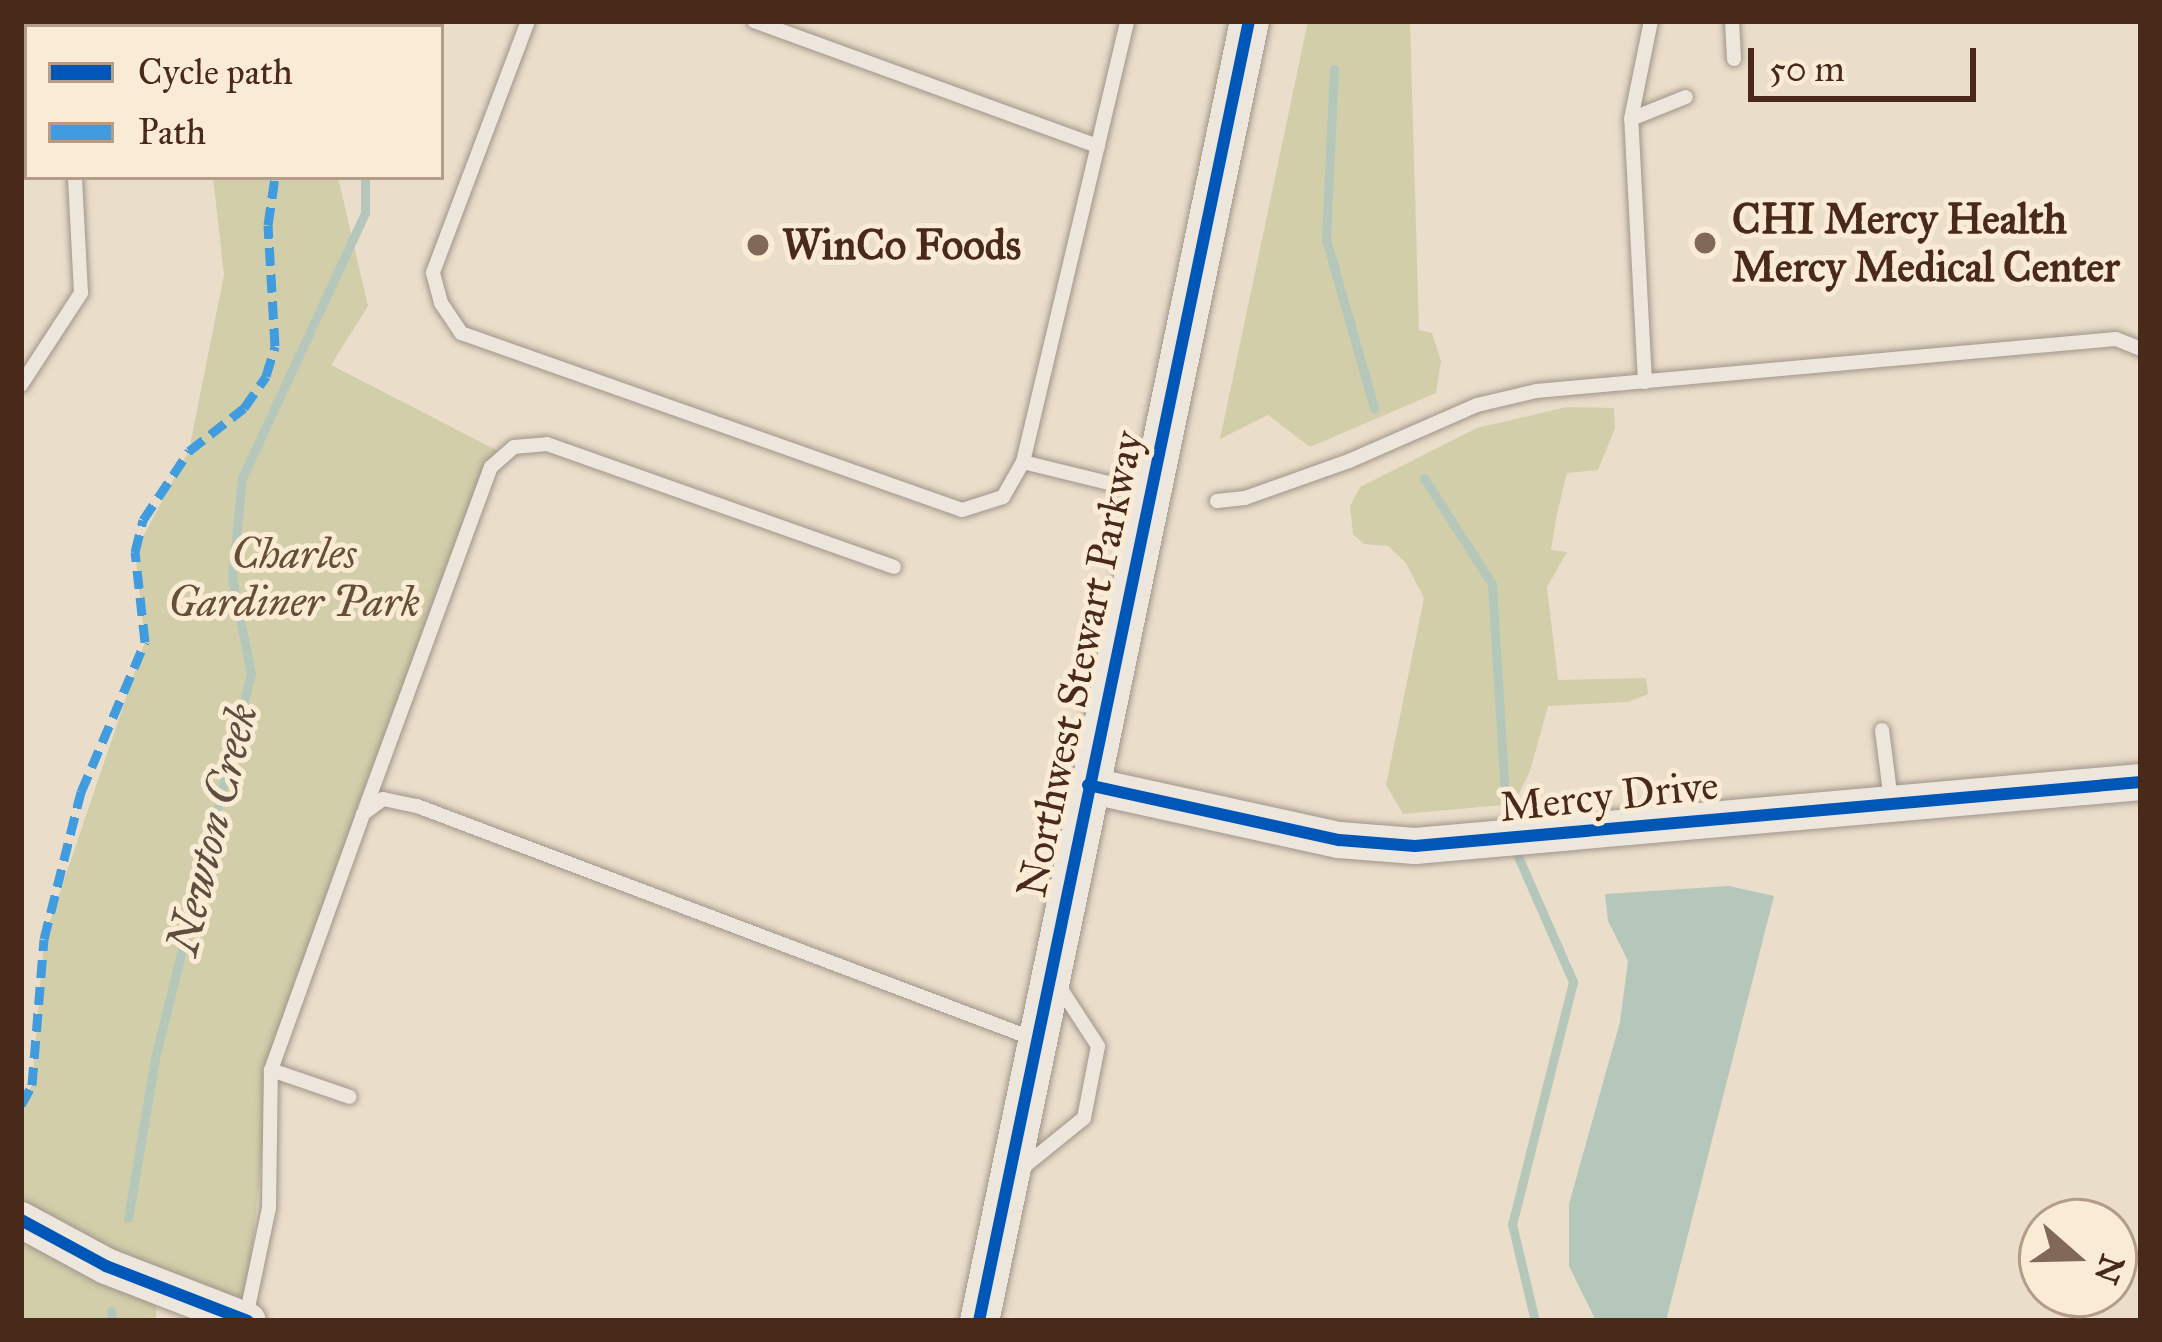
<!DOCTYPE html>
<html>
<head>
<meta charset="utf-8">
<style>
  body { margin:0 }
  #map { position:relative; width:2162px; height:1342px; overflow:hidden; background:#eaddca; font-family:"IM FELL Great Primer",serif }
  div>[style] { position:absolute }
  .green>* { inset:0; background:#d2ceaa }
  .water>* { inset:0; background:#b4c7ba }
  .stream>* { height:9px; margin:-4.5px; padding:0 4.5px; transform-origin:4.5px; border-radius:4.5px; background:#b4c7ba }
  .roads { filter:drop-shadow(0 0 3px #a09589) drop-shadow(0 0 3px #a09589) }
  .service>* { height:14px; margin:-7px; padding:0 7px; transform-origin:7px; border-radius:7px; background:#ede6dd }
  .tertiary>* { height:36px; margin:-18px; padding:0 18px; transform-origin:18px; border-radius:18px; background:#ede6dd }
  .secondary>* { height:39px; margin:-19.5px; padding:0 19.5px; transform-origin:19.5px; border-radius:19.5px; background:#ede6dd }
  .quiet>* { height:9px; margin-top:-4.5px; transform-origin:0; background:repeating-linear-gradient(90deg,#409cdf 0 18px,transparent 0 27px) }
  .cycleway>* { height:12px; margin:-6px; padding:0 6px; transform-origin:6px; border-radius:6px; background:#0057b8 }
  .dots>* { width:33px; height:33px; translate:-50% -50%; box-sizing:border-box; border:6px solid #faebd4; border-radius:50% }
  span { translate:-50% -50%; white-space:nowrap; text-align:center; line-height:1.15; -webkit-text-stroke:10px #faebd4; paint-order:stroke }
  .poi-label { font-size:42px; color:#48291a; font-weight:700 }
  .left { translate:0 -50%; text-align:left }
  .park-label { font-size:42px; color:#664f38; font-style:italic }
  .street-label { font-size:42px; color:#48291a }
  .water-label { font-size:45px; color:#5d4e40; font-style:italic }
  .frame { position:absolute; inset:0; border:24px solid #48291a; pointer-events:none }
  .legend { position:absolute; left:24px; top:24px; width:420px; height:156px; box-sizing:border-box; background:#faebd4; border:3px solid #b39d8a; margin:0; padding:15px 21px; list-style:none; font-size:36px; color:#48291a }
  .legend li { display:flex; align-items:center; gap:24px; height:60px }
  .legend b { width:60px; border:3px solid #b39d8a }
  .north { position:absolute; left:2018px; top:1198px; width:120px; height:120px; box-sizing:border-box; background:#faebd4; border:3px solid #b39d8a; border-radius:50%; rotate:110deg; font-size:33px; font-weight:700; line-height:48px; text-align:center; color:#48291a }
  .north::after { content:''; display:block; margin:auto; width:42px; height:54px; background:#816858; clip-path:polygon(50% 0,100% 100%,50% 72%,0 100%) }
  .scale { position:absolute; left:1748px; top:48px; width:228px; height:54px; box-sizing:border-box; border:6px solid #48291a; border-top:0; padding-left:15px; font-size:36px; line-height:42px; white-space:nowrap; color:#48291a; -webkit-text-stroke:9px #faebd4; paint-order:stroke }
</style>
</head>
<body>
<div id="map">
  <div class="green">
    <div style="clip-path:polygon(1308px 21px,1410px 21px,1419px 330px,1432px 333px,1441px 361px,1436px 393px,1310px 447px,1268px 415px,1220px 439px)"></div>
    <div style="clip-path:polygon(213px 177px,338px 177px,368px 306px,331px 365px,502px 453px,268px 1092px,245px 1320px,156px 1286px,156px 1321px,21px 1321px,21px 1105px,32px 1085px,44px 939px,145px 642px,135px 552px,189px 450px,224px 275px)"></div>
    <div style="clip-path:polygon(1567px 407px,1614px 408px,1615px 428px,1598px 470px,1567px 473px,1557px 514px,1551px 550px,1567px 552px,1547px 587px,1558px 680px,1646px 678px,1648px 694px,1628px 702px,1548px 706px,1530px 771px,1514px 804px,1403px 814px,1386px 785px,1424px 598px,1406px 563px,1388px 546px,1364px 544px,1353px 534px,1350px 506px,1360px 487px,1477px 428px)"></div>
  </div>
  <div class="water">
    <div style="clip-path:polygon(1729px 886px,1774px 896px,1666px 1321px,1596px 1321px,1569px 1266px,1569px 1204px,1620px 1022px,1628px 961px,1608px 921px,1605px 894px)"></div>
  </div>
  <div class="stream">
    <div style="left:362px;top:21px;width:6px;rotate:81deg"></div>
    <div style="left:1334px;top:69px;width:170px;rotate:92.7deg"></div>
    <div style="left:1326px;top:239px;width:176px;rotate:74.1deg"></div>
    <div style="left:1424px;top:478px;width:126px;rotate:57.3deg"></div>
    <div style="left:1492px;top:584px;width:246px;rotate:86.5deg"></div>
    <div style="left:1513px;top:845px;width:150px;rotate:66.3deg"></div>
    <div style="left:1573px;top:982px;width:250px;rotate:104.1deg"></div>
    <div style="left:1512px;top:1224px;width:100px;rotate:76.7deg"></div>
    <div style="left:128px;top:1218px;width:162px;rotate:-80.4deg"></div>
    <div style="left:155px;top:1058px;width:396px;rotate:-76deg"></div>
    <div style="left:251px;top:674px;width:98px;rotate:-101.2deg"></div>
    <div style="left:232px;top:578px;width:100px;rotate:-84.3deg"></div>
    <div style="left:242px;top:478px;width:292px;rotate:-65.1deg"></div>
    <div style="left:365px;top:213px;width:36px;rotate:-90deg"></div>
    <div style="left:111px;top:1311px;width:10px;rotate:84deg"></div>
  </div>
  <div class="roads">
    <div class="service">
      <div style="left:528px;top:21px;width:269px;rotate:110.7deg"></div>
      <div style="left:433px;top:273px;width:31px;rotate:75deg"></div>
      <div style="left:441px;top:303px;width:36px;rotate:56deg"></div>
      <div style="left:461px;top:333px;width:531px;rotate:19.46deg"></div>
      <div style="left:962px;top:510px;width:43px;rotate:-17.6deg"></div>
      <div style="left:1003px;top:497px;width:40px;rotate:-60.3deg"></div>
      <div style="left:1023px;top:462px;width:126px;rotate:13.8deg"></div>
      <div style="left:754px;top:21px;width:366px;rotate:20deg"></div>
      <div style="left:1732px;top:21px;width:38px;rotate:87deg"></div>
      <div style="left:1631px;top:119px;width:59px;rotate:-21.8deg"></div>
      <div style="left:1645px;top:382px;width:263px;rotate:-93deg"></div>
      <div style="left:1631px;top:119px;width:100px;rotate:-78.5deg"></div>
      <div style="left:21px;top:385px;width:110px;rotate:-56.9deg"></div>
      <div style="left:81px;top:293px;width:116px;rotate:-93deg"></div>
      <div style="left:1023px;top:462px;width:453px;rotate:-76.7deg"></div>
      <div style="left:1217px;top:501px;width:28px;rotate:-6deg"></div>
      <div style="left:1245px;top:498px;width:110px;rotate:-19.6deg"></div>
      <div style="left:1349px;top:461px;width:140px;rotate:-23.6deg"></div>
      <div style="left:1477px;top:405px;width:61px;rotate:-13.3deg"></div>
      <div style="left:1536px;top:391px;width:582px;rotate:-5.12deg"></div>
      <div style="left:2116px;top:339px;width:27px;rotate:22deg"></div>
      <div style="left:1882px;top:730px;width:71px;rotate:82.7deg"></div>
      <div style="left:365px;top:809px;width:364px;rotate:-69.8deg"></div>
      <div style="left:491px;top:467px;width:30px;rotate:-41deg"></div>
      <div style="left:514px;top:447px;width:33px;rotate:-5deg"></div>
      <div style="left:547px;top:444px;width:368px;rotate:19.5deg"></div>
      <div style="left:271px;top:1070px;width:83px;rotate:18.9deg"></div>
      <div style="left:1021px;top:1169px;width:81px;rotate:-39deg"></div>
      <div style="left:1084px;top:1118px;width:73px;rotate:-79deg"></div>
      <div style="left:1098px;top:1046px;width:75px;rotate:-123.1deg"></div>
      <div style="left:246px;top:1317px;width:111px;rotate:-78.1deg"></div>
      <div style="left:269px;top:1208px;width:138px;rotate:-89.2deg"></div>
      <div style="left:271px;top:1070px;width:272px;rotate:-70.2deg"></div>
      <div style="left:363px;top:814px;width:25px;rotate:-37deg"></div>
      <div style="left:383px;top:799px;width:35px;rotate:12deg"></div>
      <div style="left:417px;top:806px;width:660px;rotate:20.69deg"></div>
    </div>
    <div class="tertiary">
      <div style="left:1088px;top:785px;width:257px;rotate:12.4deg"></div>
      <div style="left:1339px;top:840px;width:76px;rotate:4.5deg"></div>
      <div style="left:1415px;top:846px;width:729px;rotate:-5.04deg"></div>
      <div style="left:21px;top:1220px;width:97px;rotate:28.4deg"></div>
      <div style="left:106px;top:1266px;width:152px;rotate:21.2deg"></div>
    </div>
    <div class="secondary">
      <div style="left:979px;top:1321px;width:1328px;rotate:-78.27deg"></div>
    </div>
  </div>
  <div class="quiet">
    <div style="left:283px;top:21px;width:6px;rotate:81deg"></div>
    <div style="left:21px;top:1105px;width:23px;rotate:-61deg"></div>
    <div style="left:32px;top:1085px;width:146px;rotate:-85.3deg"></div>
    <div style="left:44px;top:939px;width:152px;rotate:-75.9deg"></div>
    <div style="left:81px;top:792px;width:163px;rotate:-66.9deg"></div>
    <div style="left:145px;top:642px;width:91px;rotate:-96.3deg"></div>
    <div style="left:135px;top:552px;width:33px;rotate:-76deg"></div>
    <div style="left:143px;top:520px;width:83px;rotate:-56.3deg"></div>
    <div style="left:189px;top:451px;width:70px;rotate:-38deg"></div>
    <div style="left:244px;top:408px;width:39px;rotate:-55deg"></div>
    <div style="left:266px;top:376px;width:31px;rotate:-73deg"></div>
    <div style="left:275px;top:346px;width:121px;rotate:-93.3deg"></div>
    <div style="left:268px;top:225px;width:49px;rotate:-81.7deg"></div>
  </div>
  <div class="cycleway">
    <div style="left:1088px;top:785px;width:257px;rotate:12.4deg"></div>
    <div style="left:1339px;top:840px;width:76px;rotate:4.5deg"></div>
    <div style="left:1415px;top:846px;width:729px;rotate:-5.04deg"></div>
    <div style="left:21px;top:1220px;width:97px;rotate:28.4deg"></div>
    <div style="left:106px;top:1266px;width:152px;rotate:21.2deg"></div>
    <div style="left:979px;top:1321px;width:1328px;rotate:-78.27deg"></div>
  </div>
  <div class="dots">
    <div style="left:1705px;top:243px;background:#816858"></div>
    <div style="left:758px;top:245px;background:#816858"></div>
  </div>
  <div class="poi-label">
    <span class="left" style="left:1732px;top:243px">CHI Mercy Health<br>Mercy Medical Center</span>
    <span class="left" style="left:782px;top:245px">WinCo Foods</span>
  </div>
  <div class="park-label">
    <span style="left:294px;top:578px">Charles<br>Gardiner Park</span>
  </div>
  <div class="street-label">
    <span style="left:1080px;top:664px;rotate:-78deg">Northwest Stewart Parkway</span>
    <span style="left:1609px;top:796px;rotate:-6deg">Mercy Drive</span>
  </div>
  <div class="water-label">
    <span style="left:212px;top:829px;rotate:-76deg">Newton Creek</span>
  </div>
  <div class="frame"></div>
  <ul class="legend">
  <li><b style="height:15px;background:#0057b8"></b>Cycle path</li>
  <li><b style="height:15px;background:#409cdf"></b>Path</li>
  </ul>
  <div class="north">N</div>
  <div class="scale">50 m</div>
</div>
</body>
</html>
